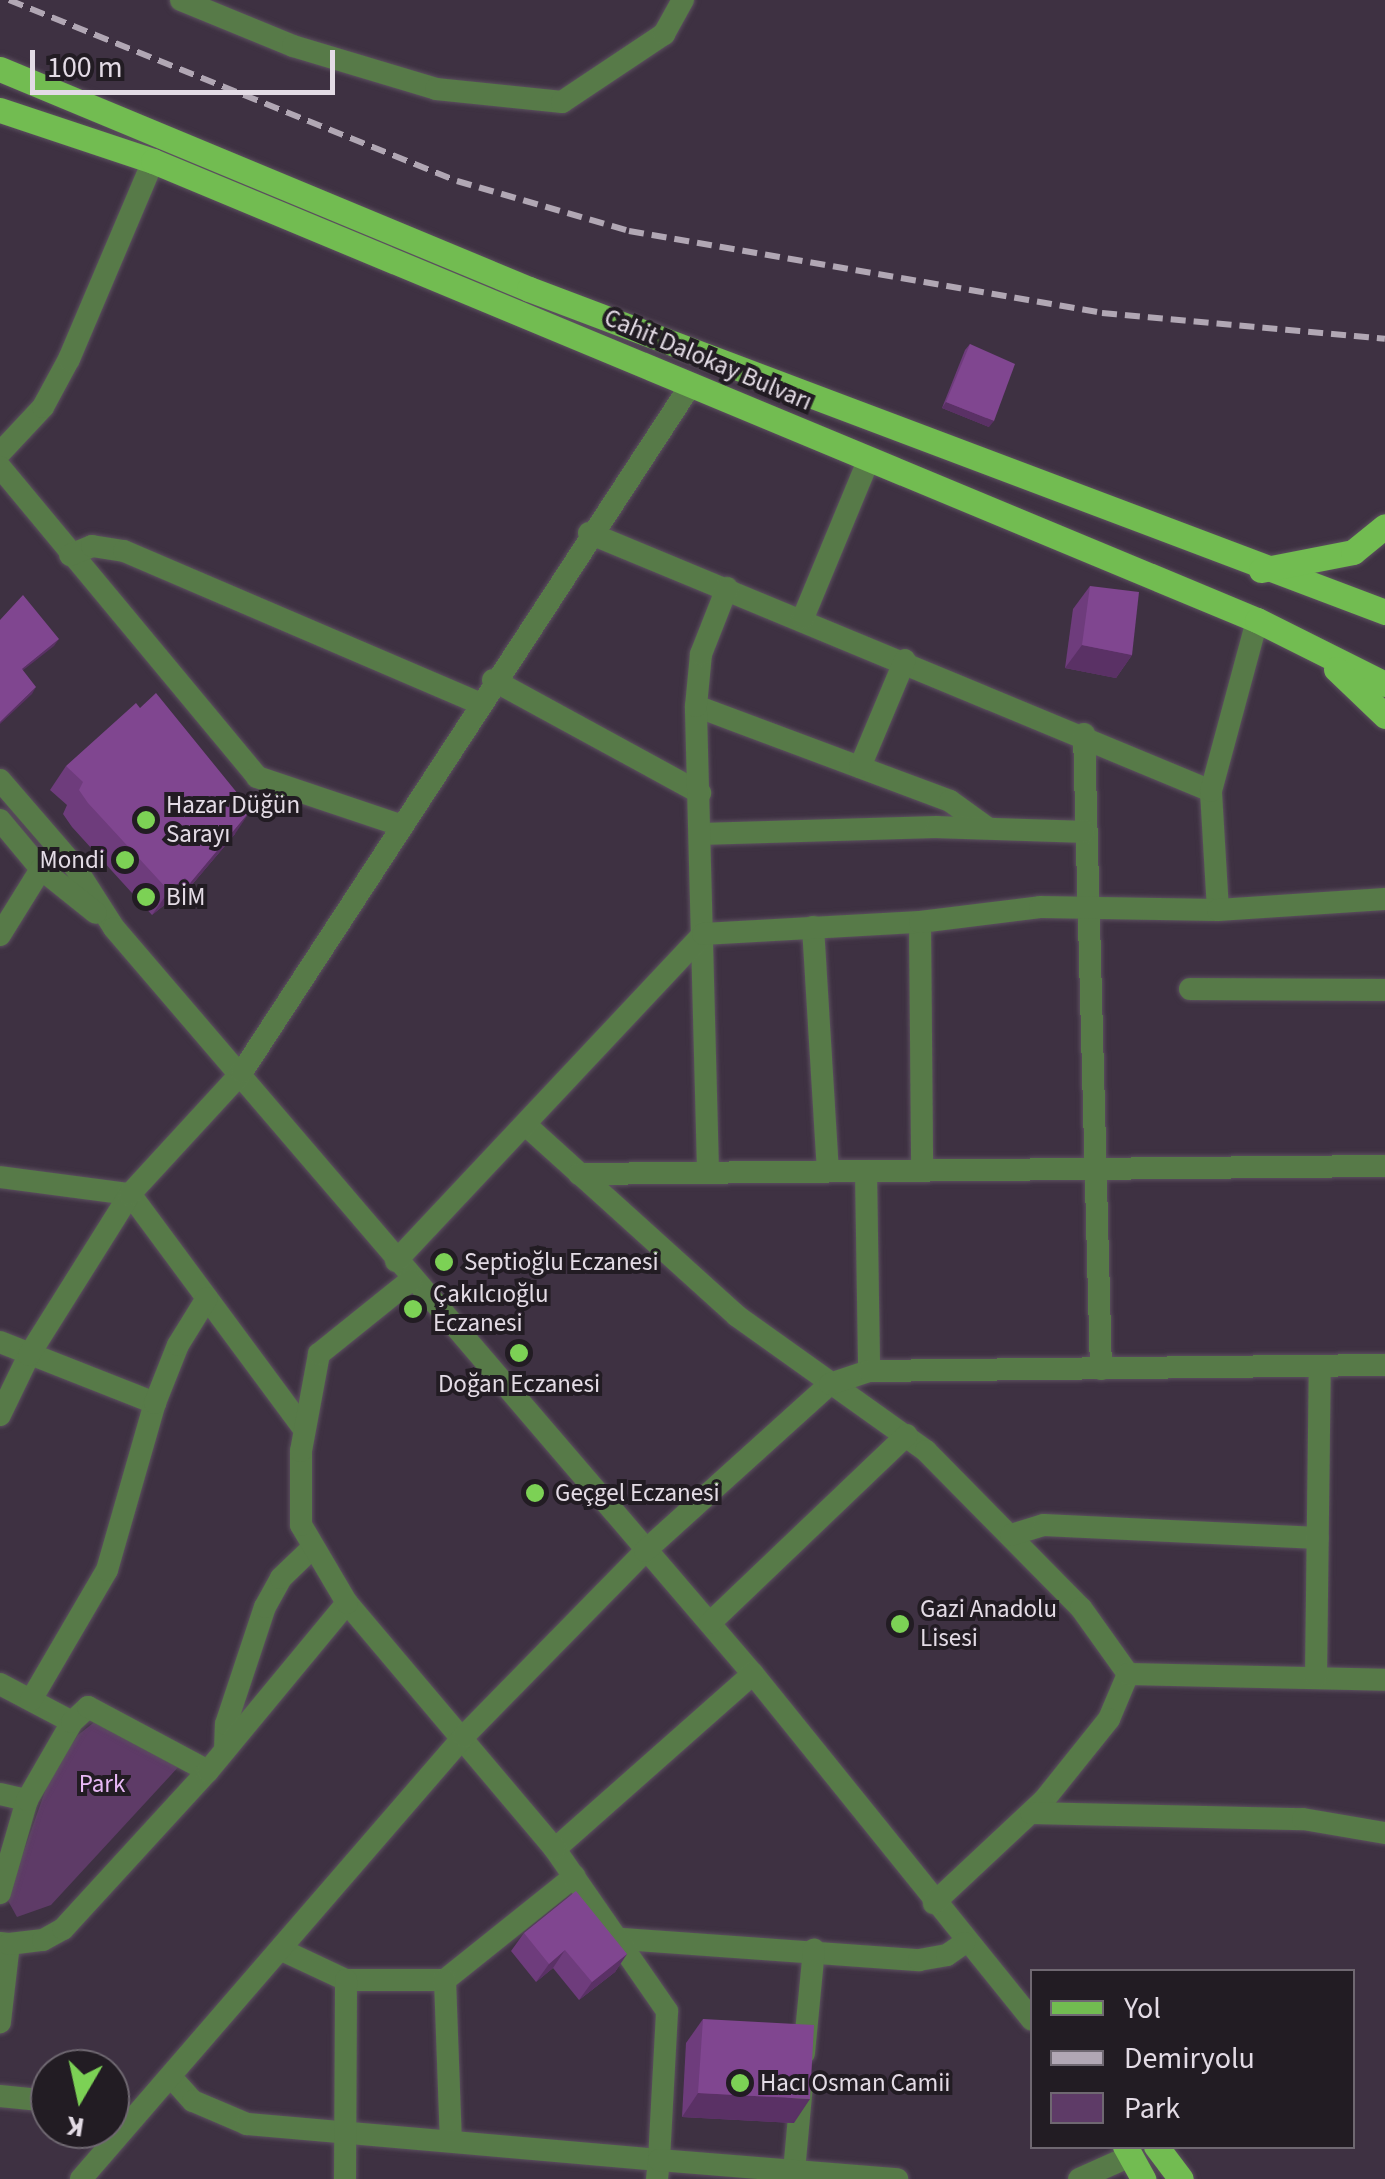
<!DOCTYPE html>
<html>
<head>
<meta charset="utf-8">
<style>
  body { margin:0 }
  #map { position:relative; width:1385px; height:2179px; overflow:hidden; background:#3e3142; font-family:"Source Sans 3",sans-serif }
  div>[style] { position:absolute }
  .green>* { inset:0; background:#5e3b67 }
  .roads { filter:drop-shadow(0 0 2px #5c505f) drop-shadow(0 0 2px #5c505f) }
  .minor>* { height:22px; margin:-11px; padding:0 11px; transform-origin:11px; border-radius:11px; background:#577a48 }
  .major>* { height:25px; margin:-12.5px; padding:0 12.5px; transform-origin:12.5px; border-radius:12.5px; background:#72bc51 }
  .rail>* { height:6px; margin-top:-3px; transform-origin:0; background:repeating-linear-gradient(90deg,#b1a7b4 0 15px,transparent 0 23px) }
  .wall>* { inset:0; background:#6e3c7c }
  .shaded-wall>* { inset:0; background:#5a3165 }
  .building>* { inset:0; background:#804690 }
  .dots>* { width:28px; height:28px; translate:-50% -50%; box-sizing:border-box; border:5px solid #221c23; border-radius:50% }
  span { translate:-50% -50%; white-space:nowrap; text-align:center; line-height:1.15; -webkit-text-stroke:8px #221c23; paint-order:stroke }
  .street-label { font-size:25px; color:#e3dbe5 }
  .poi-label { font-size:25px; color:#e3dbe5 }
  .left { translate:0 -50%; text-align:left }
  .right { translate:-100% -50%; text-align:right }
  .park-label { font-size:25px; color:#e7b8f4 }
  .legend { position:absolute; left:1030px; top:1969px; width:325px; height:180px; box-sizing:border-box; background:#221c23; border:2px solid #6f6871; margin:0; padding:12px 18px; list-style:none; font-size:30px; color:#e3dbe5 }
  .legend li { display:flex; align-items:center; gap:20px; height:50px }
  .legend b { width:50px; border:2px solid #6f6871 }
  .north { position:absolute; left:30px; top:2049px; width:100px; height:100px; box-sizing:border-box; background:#221c23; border:2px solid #6f6871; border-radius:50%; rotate:189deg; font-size:28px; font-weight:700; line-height:40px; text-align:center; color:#e3dbe5 }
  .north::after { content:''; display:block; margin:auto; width:35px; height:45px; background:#7cd155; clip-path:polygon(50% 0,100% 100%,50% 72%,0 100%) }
  .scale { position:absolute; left:30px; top:50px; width:305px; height:45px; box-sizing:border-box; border:5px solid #e3dbe5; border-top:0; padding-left:12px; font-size:30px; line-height:35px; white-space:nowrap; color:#e3dbe5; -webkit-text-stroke:8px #221c23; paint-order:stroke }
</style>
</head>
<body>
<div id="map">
  <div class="green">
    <div style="clip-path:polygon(102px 1716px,182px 1763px,51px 1905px,17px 1917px,7px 1899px,51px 1774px,78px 1735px)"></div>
  </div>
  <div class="roads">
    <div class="minor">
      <div style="left:181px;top:0;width:121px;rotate:22.3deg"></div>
      <div style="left:293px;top:46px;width:149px;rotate:16.7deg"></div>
      <div style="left:436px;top:89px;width:127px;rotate:5.9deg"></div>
      <div style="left:562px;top:102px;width:123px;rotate:-33.7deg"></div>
      <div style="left:664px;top:34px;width:39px;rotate:-61deg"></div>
      <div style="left:0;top:453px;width:63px;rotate:-46.9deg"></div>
      <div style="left:43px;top:407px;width:55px;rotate:-61.6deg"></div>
      <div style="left:69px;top:359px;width:215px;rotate:-67deg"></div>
      <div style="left:0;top:467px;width:403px;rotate:50.3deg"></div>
      <div style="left:257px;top:777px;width:151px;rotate:18.6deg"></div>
      <div style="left:589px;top:533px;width:673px;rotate:22.53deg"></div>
      <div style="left:70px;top:555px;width:24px;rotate:-22deg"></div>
      <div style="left:92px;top:546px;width:32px;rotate:9deg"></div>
      <div style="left:124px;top:551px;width:385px;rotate:23.2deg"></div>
      <div style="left:803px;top:618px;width:172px;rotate:-67.5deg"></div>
      <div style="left:493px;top:680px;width:236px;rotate:28.6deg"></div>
      <div style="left:696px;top:706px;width:271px;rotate:20.5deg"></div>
      <div style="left:950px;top:801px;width:44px;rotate:35.8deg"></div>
      <div style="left:1084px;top:734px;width:635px;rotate:88.47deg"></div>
      <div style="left:860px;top:767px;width:116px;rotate:-67.2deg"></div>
      <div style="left:0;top:780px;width:115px;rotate:49.2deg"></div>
      <div style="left:75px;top:867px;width:72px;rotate:57.4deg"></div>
      <div style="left:114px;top:928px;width:982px;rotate:49.42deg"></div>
      <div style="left:753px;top:1674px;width:444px;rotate:51.1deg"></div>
      <div style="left:0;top:820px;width:64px;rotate:50.1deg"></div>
      <div style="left:41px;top:869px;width:70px;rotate:38.7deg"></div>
      <div style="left:700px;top:834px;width:237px;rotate:-1.7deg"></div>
      <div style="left:937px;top:827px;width:147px;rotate:1.9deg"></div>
      <div style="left:1218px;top:910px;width:119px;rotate:-93.4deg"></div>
      <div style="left:1211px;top:791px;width:177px;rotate:-74.9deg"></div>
      <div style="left:920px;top:922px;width:249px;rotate:89.5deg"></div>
      <div style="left:813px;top:927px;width:244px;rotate:86.5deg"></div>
      <div style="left:0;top:935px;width:78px;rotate:-58.2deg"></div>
      <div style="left:1190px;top:989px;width:195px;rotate:0.3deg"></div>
      <div style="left:528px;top:1127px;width:282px;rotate:42.1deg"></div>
      <div style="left:737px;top:1316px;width:232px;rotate:35.5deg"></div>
      <div style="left:926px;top:1451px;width:221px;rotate:45.4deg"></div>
      <div style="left:1081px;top:1608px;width:81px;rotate:54.5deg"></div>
      <div style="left:1128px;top:1674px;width:49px;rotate:112.9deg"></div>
      <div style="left:1109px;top:1719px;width:104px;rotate:128.7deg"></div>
      <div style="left:1044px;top:1800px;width:151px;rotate:136.9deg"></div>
      <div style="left:708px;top:1170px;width:464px;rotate:-91.5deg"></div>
      <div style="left:696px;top:706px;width:52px;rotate:-84.5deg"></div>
      <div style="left:701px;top:654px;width:71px;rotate:-68.5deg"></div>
      <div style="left:866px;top:1171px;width:200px;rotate:89.1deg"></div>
      <div style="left:579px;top:1174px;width:806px;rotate:-0.57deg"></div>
      <div style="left:0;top:1177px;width:131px;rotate:7.5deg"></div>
      <div style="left:130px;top:1194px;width:291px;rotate:53.5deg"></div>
      <div style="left:396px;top:1261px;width:449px;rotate:-46.8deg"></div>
      <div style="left:703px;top:934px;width:217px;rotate:-3.2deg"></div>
      <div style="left:920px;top:922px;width:121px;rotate:-7.1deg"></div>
      <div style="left:1040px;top:907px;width:178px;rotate:1deg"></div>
      <div style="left:1218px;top:910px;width:167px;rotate:-3.8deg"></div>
      <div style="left:0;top:1342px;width:167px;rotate:21.5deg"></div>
      <div style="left:0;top:1415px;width:67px;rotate:-64.2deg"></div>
      <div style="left:29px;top:1355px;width:190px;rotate:-57.9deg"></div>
      <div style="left:130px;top:1194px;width:166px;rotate:-47.4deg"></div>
      <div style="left:242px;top:1072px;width:819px;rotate:-56.85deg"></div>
      <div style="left:1011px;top:1535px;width:34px;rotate:-17deg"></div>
      <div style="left:1044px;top:1525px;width:274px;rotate:2.7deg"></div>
      <div style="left:710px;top:1623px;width:272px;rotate:-43.7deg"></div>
      <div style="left:1128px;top:1674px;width:257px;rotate:1.3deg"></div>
      <div style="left:1316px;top:1677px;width:311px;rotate:-89.3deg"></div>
      <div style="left:0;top:1684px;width:81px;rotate:27.8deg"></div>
      <div style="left:31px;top:1700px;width:151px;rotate:-59.7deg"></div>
      <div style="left:107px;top:1570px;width:174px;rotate:-74deg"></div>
      <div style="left:155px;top:1403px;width:62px;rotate:-68.4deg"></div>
      <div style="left:178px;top:1345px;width:55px;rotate:-58.3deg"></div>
      <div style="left:225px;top:1750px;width:26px;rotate:-88deg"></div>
      <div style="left:226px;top:1724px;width:123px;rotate:-71.6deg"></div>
      <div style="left:265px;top:1607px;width:33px;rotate:-61deg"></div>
      <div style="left:281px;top:1578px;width:42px;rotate:-44deg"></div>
      <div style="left:0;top:1794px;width:28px;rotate:13deg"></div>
      <div style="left:27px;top:1800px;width:97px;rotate:106.2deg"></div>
      <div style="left:27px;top:1800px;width:90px;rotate:-60deg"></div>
      <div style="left:72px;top:1722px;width:22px;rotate:-43deg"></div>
      <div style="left:88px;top:1707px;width:136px;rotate:28.1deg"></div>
      <div style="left:1031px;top:1813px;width:272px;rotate:1.3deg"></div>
      <div style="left:1303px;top:1819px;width:83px;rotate:9.7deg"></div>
      <div style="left:555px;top:1849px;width:264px;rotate:-41.5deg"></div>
      <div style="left:623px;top:1939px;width:297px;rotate:4.1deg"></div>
      <div style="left:919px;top:1960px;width:28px;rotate:-10deg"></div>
      <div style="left:947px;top:1955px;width:21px;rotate:-35deg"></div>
      <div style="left:0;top:1943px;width:9px;rotate:6deg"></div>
      <div style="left:9px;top:1944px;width:79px;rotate:96.6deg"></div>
      <div style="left:9px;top:1944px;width:34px;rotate:-7deg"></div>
      <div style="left:43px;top:1940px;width:23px;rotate:-29deg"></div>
      <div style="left:63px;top:1929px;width:214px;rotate:-47.5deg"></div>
      <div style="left:208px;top:1771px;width:218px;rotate:-50.4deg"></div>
      <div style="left:284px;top:1951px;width:68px;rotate:25.1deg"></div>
      <div style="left:346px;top:1980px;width:99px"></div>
      <div style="left:445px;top:1980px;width:166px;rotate:-38.7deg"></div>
      <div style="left:445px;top:1980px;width:160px;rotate:87.9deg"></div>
      <div style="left:804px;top:2053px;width:104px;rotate:-84.5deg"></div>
      <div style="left:172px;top:2078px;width:31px;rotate:48deg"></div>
      <div style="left:193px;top:2101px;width:59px;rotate:23.1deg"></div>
      <div style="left:247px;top:2124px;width:414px;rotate:5deg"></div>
      <div style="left:659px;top:2160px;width:149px;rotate:-86.9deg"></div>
      <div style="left:667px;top:2011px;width:197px;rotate:-124.7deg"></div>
      <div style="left:555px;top:1849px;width:322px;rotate:-130.2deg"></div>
      <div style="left:347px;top:1603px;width:91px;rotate:-120.5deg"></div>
      <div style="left:301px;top:1525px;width:74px;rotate:-90deg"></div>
      <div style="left:301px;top:1451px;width:99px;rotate:-79.5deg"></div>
      <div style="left:319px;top:1354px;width:118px;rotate:-38.8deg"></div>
      <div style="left:0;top:2096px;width:50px;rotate:5.7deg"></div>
      <div style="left:794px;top:2171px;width:86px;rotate:-84.7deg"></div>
      <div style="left:81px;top:2179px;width:586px;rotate:-49.15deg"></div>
      <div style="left:464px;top:1736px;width:259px;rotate:-45.6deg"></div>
      <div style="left:645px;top:1551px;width:249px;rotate:-42.1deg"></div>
      <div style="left:830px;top:1384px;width:41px;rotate:-18.4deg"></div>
      <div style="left:869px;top:1371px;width:516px;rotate:-0.67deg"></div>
      <div style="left:345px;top:2179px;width:199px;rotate:-89.7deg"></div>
      <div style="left:657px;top:2179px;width:19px;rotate:-84deg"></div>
      <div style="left:659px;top:2160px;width:239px;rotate:4.6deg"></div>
      <div style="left:1079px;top:2179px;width:49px;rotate:-24deg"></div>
    </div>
    <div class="major">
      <div style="left:0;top:69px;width:573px;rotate:22.58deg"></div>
      <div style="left:529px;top:289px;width:915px;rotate:20.67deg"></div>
      <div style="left:0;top:110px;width:161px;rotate:18.4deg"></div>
      <div style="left:153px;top:161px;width:1196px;rotate:22.58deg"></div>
      <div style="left:1257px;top:620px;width:143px;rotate:26.6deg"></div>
      <div style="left:1261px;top:570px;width:94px;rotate:-11.1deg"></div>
      <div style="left:1353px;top:552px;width:41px;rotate:-39.1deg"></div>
      <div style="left:1336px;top:669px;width:68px;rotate:43.8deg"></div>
      <div style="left:1125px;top:2146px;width:38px;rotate:61deg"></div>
      <div style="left:1156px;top:2146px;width:41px;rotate:52.9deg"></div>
    </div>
  </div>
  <div class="rail">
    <div style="left:9px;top:0;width:483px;rotate:22deg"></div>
    <div style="left:457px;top:181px;width:179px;rotate:16.2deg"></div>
    <div style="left:629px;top:231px;width:480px;rotate:9.8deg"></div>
    <div style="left:1102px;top:313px;width:284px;rotate:5.2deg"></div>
  </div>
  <div class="wall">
    <div style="clip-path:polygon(970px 344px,989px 427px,942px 408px,965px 350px)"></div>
    <div style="clip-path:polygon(1090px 586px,1132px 655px,1116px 678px,1065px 668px,1073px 609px)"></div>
    <div style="clip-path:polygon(66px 766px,235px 834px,173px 907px,168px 902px,152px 915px,72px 827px,63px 814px,67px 805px,50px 790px)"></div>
    <div style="clip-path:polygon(524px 1933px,627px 1954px,615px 1972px,579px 2000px,553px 1968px,536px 1982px,511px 1951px)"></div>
    <div style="clip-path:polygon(703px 2019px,794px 2123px,682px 2117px,686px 2043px)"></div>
  </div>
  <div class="shaded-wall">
    <div style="clip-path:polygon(946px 402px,994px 421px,989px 427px,942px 408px)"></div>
    <div style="clip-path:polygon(59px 639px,54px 646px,17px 675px,22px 669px)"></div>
    <div style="clip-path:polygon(1082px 645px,1132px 655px,1116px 678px,1065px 668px)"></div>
    <div style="clip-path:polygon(36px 687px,32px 694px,0 724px,0 722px)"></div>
    <div style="clip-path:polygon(251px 810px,235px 834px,173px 907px,190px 883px)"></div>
    <div style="clip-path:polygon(185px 878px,168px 902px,152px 915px,169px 891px)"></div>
    <div style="clip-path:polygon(565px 1950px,553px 1968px,536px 1982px,549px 1964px)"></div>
    <div style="clip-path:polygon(627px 1954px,615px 1972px,579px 2000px,592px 1982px)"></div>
    <div style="clip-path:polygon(698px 2093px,810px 2099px,794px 2123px,682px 2117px)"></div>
  </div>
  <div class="building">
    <div style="clip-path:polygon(970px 344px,1015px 364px,994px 421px,946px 402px)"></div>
    <div style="clip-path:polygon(1090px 586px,1139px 592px,1132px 655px,1082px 645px)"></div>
    <div style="clip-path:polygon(23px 595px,59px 639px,22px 669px,36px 687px,0 722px,0 620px)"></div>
    <div style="clip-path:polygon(156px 693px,251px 810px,190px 883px,185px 878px,169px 891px,88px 803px,79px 790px,83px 782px,66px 766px,136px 703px,140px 708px)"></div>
    <div style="clip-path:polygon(576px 1891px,627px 1954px,592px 1982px,565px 1950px,549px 1964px,524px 1933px)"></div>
    <div style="clip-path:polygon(703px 2019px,814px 2025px,810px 2099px,698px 2093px)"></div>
  </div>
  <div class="dots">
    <div style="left:146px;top:820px;background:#7cd155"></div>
    <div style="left:125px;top:860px;background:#7cd155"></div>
    <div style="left:146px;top:897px;background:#7cd155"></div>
    <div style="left:444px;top:1262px;background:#7cd155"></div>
    <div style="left:413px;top:1309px;background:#7cd155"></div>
    <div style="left:519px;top:1353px;background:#7cd155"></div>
    <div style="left:535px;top:1493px;background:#7cd155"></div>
    <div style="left:900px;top:1624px;background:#7cd155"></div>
    <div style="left:740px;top:2083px;background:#7cd155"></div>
  </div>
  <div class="street-label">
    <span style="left:708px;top:360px;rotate:23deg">Cahit Dalokay Bulvarı</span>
  </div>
  <div class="poi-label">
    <span class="left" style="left:166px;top:820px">Hazar Düğün<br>Sarayı</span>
    <span class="right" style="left:105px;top:860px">Mondi</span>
    <span class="left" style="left:166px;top:897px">BİM</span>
    <span class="left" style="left:464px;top:1262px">Septioğlu Eczanesi</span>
    <span class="left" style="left:433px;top:1309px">Çakılcıoğlu<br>Eczanesi</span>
    <span style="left:519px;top:1384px">Doğan Eczanesi</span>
    <span class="left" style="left:555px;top:1493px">Geçgel Eczanesi</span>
    <span class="left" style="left:920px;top:1624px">Gazi Anadolu<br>Lisesi</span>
    <span class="left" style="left:760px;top:2083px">Hacı Osman Camii</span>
  </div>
  <div class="park-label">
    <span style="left:102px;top:1784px">Park</span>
  </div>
  <ul class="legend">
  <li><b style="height:12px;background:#72bc51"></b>Yol</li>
  <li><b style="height:12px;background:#b1a7b4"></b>Demiryolu</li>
  <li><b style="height:28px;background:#5e3b67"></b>Park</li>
  </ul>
  <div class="north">K</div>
  <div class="scale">100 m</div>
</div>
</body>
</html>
